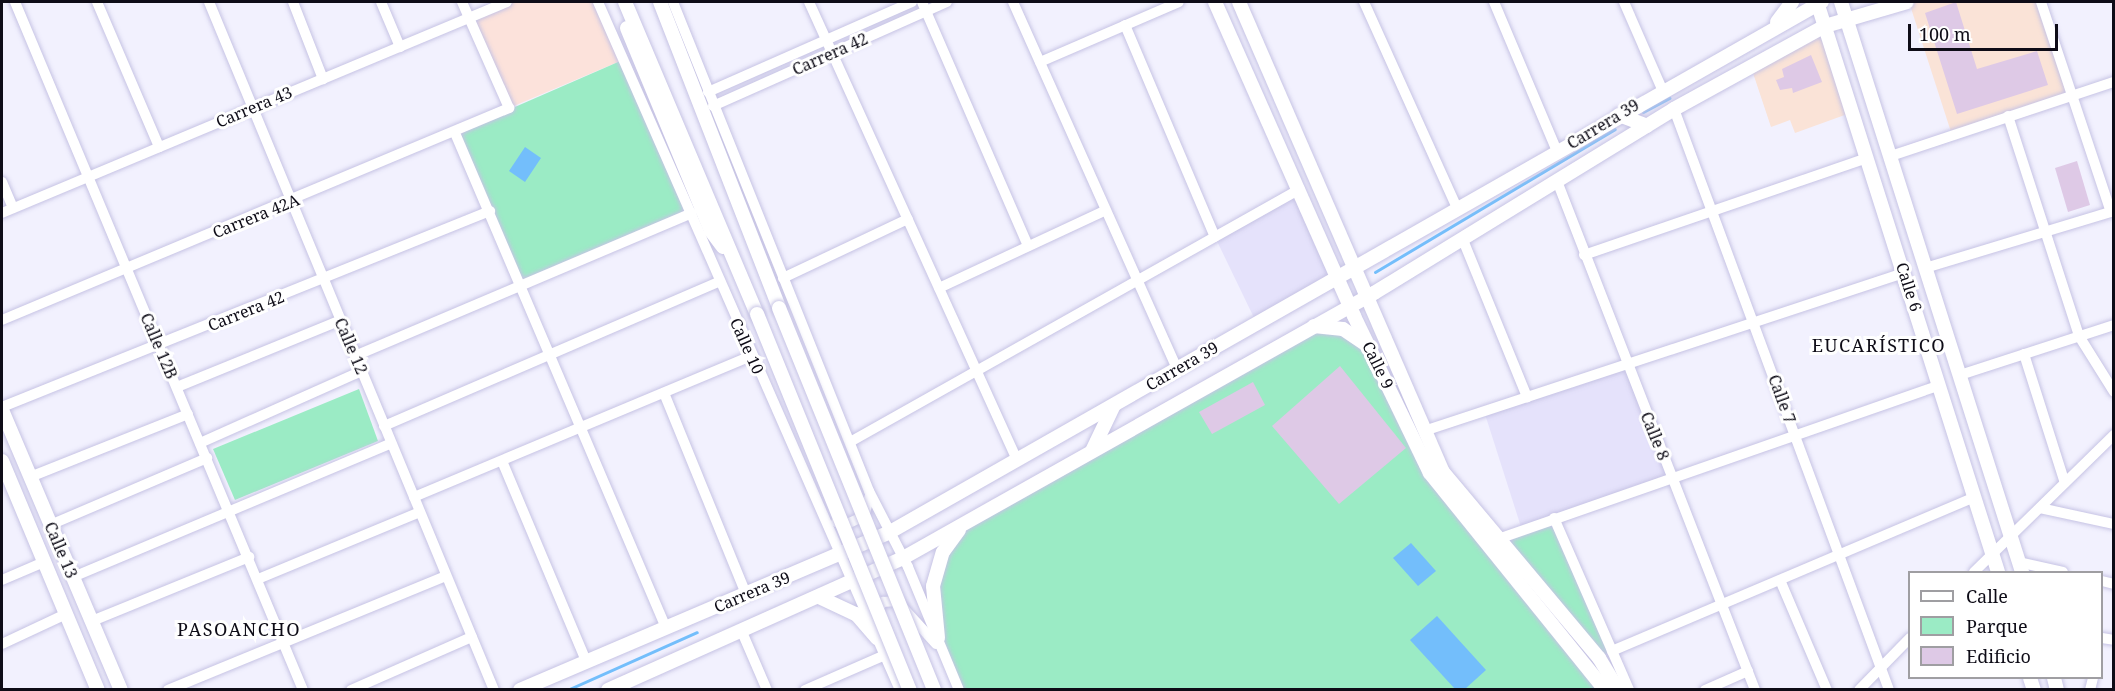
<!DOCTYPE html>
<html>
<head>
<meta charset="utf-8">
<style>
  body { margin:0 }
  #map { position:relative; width:2115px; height:691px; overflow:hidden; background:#f2f1fe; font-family:"Noto Serif",serif }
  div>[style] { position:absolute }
  .commercial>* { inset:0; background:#fae3d7 }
  .industrial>* { inset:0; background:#fce2db }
  .built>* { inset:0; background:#e5e2fb }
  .green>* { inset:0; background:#9bebc5 }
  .water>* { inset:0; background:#73befb }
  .stream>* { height:3px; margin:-1.5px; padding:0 1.5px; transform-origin:1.5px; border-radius:1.5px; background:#73befb }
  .building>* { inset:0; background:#dec9e6 }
  .roads { filter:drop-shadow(0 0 2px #c6c3e4) drop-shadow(0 0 2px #c6c3e4) }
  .minor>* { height:10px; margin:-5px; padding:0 5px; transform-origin:5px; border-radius:5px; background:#fff }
  .major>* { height:14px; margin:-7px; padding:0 7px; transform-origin:7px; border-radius:7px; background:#fff }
  .bridges { filter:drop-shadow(0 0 2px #c6c3e4) drop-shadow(0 0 2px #c6c3e4) }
  .major-bridge>* { height:14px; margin:-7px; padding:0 7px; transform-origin:7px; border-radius:7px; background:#fff }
  span { translate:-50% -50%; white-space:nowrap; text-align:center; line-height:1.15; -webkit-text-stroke:6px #fff; paint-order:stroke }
  .street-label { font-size:16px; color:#0e0c17 }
  .neighbourhood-label { font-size:18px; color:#0e0c17; letter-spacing:1.5px }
  .frame { position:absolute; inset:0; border:3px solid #0e0c17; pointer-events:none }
  .legend { position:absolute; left:1908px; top:571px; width:195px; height:108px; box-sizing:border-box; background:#fff; border:2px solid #9f9ea2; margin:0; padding:8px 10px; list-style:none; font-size:18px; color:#0e0c17 }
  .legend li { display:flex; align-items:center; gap:12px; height:30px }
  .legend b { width:30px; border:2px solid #9f9ea2 }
  .scale { position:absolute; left:1908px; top:24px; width:150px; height:27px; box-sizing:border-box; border:3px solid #0e0c17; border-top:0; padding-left:8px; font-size:18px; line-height:21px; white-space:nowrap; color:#0e0c17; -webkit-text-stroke:4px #fff; paint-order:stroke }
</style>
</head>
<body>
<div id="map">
  <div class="commercial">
    <div style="clip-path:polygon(1909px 2px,2041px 2px,2070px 94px,1952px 135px)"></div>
    <div style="clip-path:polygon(1825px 26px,1853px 112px,1795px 133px,1790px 120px,1771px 127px,1751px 67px)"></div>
  </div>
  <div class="industrial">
    <div style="clip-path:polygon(507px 2px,598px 2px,625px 59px,509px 108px,469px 18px)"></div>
  </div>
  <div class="built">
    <div style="clip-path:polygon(1300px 189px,1338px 278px,1257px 324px,1215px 237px)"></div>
    <div style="clip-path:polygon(1627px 364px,1672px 477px,1522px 530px,1484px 411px)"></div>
  </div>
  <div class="green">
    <div style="clip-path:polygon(625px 59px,692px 213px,523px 287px,455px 133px)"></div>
    <div style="clip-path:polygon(1311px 326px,1358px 337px,1409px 430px,1605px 690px,959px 690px,931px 604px,952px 537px)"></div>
    <div style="clip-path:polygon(359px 389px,378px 441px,235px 500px,213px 449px)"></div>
    <div style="clip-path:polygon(1554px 518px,1612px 651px,1599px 658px,1498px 539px)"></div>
  </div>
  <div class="water">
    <div style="clip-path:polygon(525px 147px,541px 158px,525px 182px,509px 171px)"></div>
    <div style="clip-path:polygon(1411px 543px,1436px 571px,1418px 586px,1393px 558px)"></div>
    <div style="clip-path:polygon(1437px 616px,1486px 670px,1465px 689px,1455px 689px,1410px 640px)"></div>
  </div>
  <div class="stream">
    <div style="left:1643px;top:112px;width:30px;rotate:-28deg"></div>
    <div style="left:1375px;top:272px;width:279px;rotate:-30.8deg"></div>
    <div style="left:567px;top:690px;width:142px;rotate:-24deg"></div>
  </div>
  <div class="building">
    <div style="clip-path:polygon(1956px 2px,1977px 69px,2037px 51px,2048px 85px,1957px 114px,1925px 13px)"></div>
    <div style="clip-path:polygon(1811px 55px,1822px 82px,1793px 93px,1792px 88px,1780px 90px,1776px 80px,1784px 77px,1782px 69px)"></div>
    <div style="clip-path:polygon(2077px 161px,2090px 205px,2068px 212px,2055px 168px)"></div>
    <div style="clip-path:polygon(1340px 366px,1406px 448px,1339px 504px,1272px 426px)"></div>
    <div style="clip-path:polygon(1253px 382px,1265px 405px,1212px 434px,1199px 412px)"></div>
  </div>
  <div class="roads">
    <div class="minor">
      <div style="left:15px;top:2px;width:746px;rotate:67.29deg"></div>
      <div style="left:97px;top:2px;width:158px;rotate:66.8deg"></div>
      <div style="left:209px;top:2px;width:745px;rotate:67.5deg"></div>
      <div style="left:293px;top:2px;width:83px;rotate:68.7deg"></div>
      <div style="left:381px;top:2px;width:49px;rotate:67.1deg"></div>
      <div style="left:598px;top:2px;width:751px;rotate:66.3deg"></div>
      <div style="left:673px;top:2px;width:527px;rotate:68.16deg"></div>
      <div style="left:869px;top:491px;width:85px;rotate:62.8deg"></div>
      <div style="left:908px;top:567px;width:133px;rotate:67.5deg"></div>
      <div style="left:809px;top:2px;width:503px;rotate:65.57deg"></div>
      <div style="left:922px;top:2px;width:266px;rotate:66.5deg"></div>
      <div style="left:1013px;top:2px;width:402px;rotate:65.9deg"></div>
      <div style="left:1364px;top:2px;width:228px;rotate:65.7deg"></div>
      <div style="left:1494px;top:2px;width:162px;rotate:67.1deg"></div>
      <div style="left:1624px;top:2px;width:95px;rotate:66.4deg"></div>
      <div style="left:2041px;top:2px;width:221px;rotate:71.6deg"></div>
      <div style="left:1125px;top:25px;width:230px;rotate:67deg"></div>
      <div style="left:1040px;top:62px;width:151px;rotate:-23.3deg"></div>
      <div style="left:708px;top:92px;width:223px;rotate:-23.8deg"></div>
      <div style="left:713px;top:106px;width:256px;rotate:-24deg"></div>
      <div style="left:1674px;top:109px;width:620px;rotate:69.69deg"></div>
      <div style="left:2008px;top:116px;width:231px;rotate:72.1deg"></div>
      <div style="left:2079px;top:336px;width:66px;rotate:58deg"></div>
      <div style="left:455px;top:133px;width:538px;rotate:66.91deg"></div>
      <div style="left:1891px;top:156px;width:235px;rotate:-18.4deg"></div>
      <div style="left:1557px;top:181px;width:546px;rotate:68.74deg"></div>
      <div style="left:2px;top:182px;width:28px;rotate:67deg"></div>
      <div style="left:2px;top:213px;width:547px;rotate:-22.68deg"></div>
      <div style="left:1463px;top:240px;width:170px;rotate:67.8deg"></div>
      <div style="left:1584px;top:255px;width:300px;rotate:-18.9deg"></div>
      <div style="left:1925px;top:268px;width:197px;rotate:-16.8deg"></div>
      <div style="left:783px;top:278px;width:138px;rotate:-25.3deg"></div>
      <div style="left:939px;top:288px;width:184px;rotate:-25deg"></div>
      <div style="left:2px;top:320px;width:550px;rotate:-22.69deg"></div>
      <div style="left:509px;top:108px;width:116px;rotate:-113.9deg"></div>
      <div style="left:2024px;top:354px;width:135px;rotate:72.4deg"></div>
      <div style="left:355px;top:356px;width:366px;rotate:-23deg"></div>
      <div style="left:1960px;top:375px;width:162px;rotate:-18deg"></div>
      <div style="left:177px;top:387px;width:177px;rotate:-22.2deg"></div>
      <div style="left:664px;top:393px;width:217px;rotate:67.8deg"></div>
      <div style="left:2px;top:407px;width:526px;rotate:-21.88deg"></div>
      <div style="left:384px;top:426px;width:364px;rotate:-23.3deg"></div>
      <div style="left:1424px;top:431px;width:505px;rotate:-18.22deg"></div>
      <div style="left:850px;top:442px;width:516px;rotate:-29.35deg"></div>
      <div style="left:200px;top:443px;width:177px;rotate:-24deg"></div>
      <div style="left:502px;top:461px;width:217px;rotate:67.2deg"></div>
      <div style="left:30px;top:477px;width:170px;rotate:-21.7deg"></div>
      <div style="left:414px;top:497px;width:365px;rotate:-22.7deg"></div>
      <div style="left:2040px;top:508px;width:76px;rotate:12.2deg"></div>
      <div style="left:1554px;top:518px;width:188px;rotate:66.4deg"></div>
      <div style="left:836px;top:522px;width:11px;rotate:10deg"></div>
      <div style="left:847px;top:524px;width:19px;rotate:-25deg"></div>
      <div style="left:864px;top:516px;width:22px;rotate:-74deg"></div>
      <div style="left:50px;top:525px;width:171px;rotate:-23.1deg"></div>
      <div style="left:1498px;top:539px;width:467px;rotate:-19.2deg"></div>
      <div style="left:2018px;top:562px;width:46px;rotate:12.5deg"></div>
      <div style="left:1974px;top:572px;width:196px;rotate:-44.4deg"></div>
      <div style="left:73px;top:577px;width:345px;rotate:-22.8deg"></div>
      <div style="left:258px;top:579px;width:175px;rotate:-22.5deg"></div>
      <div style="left:2px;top:580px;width:46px;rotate:-23.2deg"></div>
      <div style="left:1780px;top:580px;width:120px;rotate:66.9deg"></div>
      <div style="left:2102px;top:581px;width:12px;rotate:14deg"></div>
      <div style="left:875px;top:613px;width:14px;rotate:-54deg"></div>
      <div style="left:883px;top:602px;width:14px;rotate:-4deg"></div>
      <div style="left:897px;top:601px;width:58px;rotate:47.8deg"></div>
      <div style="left:92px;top:621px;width:170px;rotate:-22.2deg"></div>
      <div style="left:742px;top:632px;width:63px;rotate:66.7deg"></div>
      <div style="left:2102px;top:638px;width:12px;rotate:9deg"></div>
      <div style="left:2px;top:644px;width:71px;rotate:-25.1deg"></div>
      <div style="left:1612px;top:651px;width:393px;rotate:-23deg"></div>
      <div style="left:168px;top:690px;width:300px;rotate:-22.3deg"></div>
      <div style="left:351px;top:690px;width:132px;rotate:-23.7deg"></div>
      <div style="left:805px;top:690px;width:87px;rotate:-23.6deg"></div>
      <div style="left:1705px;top:690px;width:47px;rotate:-23.8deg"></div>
      <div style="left:1859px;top:690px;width:73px;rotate:-45.6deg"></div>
      <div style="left:2090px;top:690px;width:12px;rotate:-76deg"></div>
    </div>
    <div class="major">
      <div style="left:625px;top:2px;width:339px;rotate:67.1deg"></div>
      <div style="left:660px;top:2px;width:328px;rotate:68.7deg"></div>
      <div style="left:1215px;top:2px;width:343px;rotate:66.1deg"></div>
      <div style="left:1354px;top:316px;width:174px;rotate:64.2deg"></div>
      <div style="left:1430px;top:473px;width:279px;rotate:51.1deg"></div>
      <div style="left:1239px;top:2px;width:512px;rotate:66.54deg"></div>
      <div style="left:1443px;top:472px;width:243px;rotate:50deg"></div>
      <div style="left:1599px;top:658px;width:37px;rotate:59deg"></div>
      <div style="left:1817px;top:2px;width:598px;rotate:72.38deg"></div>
      <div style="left:1841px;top:2px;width:598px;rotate:72.38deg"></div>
      <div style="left:1777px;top:22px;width:25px;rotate:-53deg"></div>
      <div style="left:627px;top:28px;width:220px;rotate:67.5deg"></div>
      <div style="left:711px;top:231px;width:20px;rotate:53deg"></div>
      <div style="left:1619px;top:115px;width:30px;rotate:21deg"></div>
      <div style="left:1314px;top:326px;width:29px;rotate:6deg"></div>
      <div style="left:1343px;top:329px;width:29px;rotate:34deg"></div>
      <div style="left:2px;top:410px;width:304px;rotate:67deg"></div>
      <div style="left:1092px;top:451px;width:51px;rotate:-64.4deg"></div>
      <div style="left:2px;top:461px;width:248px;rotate:67.3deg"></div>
      <div style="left:821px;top:598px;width:38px;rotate:25deg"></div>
      <div style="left:856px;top:614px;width:32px;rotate:49deg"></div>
      <div style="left:938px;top:638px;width:52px;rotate:-95.5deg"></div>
      <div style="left:933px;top:586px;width:35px;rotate:-74deg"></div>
      <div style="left:943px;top:552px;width:27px;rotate:-54deg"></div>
      <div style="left:2030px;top:678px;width:13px;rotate:72deg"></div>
      <div style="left:2054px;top:678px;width:12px;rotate:76deg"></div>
      <div style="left:520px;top:690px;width:402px;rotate:-23.1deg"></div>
      <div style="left:890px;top:532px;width:1072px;rotate:-29.63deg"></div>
      <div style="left:608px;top:690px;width:323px;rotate:-24.1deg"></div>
      <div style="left:903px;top:558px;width:540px;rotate:-29.36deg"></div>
      <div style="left:1374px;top:293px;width:352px;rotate:-31.5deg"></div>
      <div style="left:1674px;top:109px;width:172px;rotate:-28.8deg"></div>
      <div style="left:1825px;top:26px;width:85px;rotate:-16.3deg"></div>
    </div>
  </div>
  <div class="bridges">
    <div class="major-bridge">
      <div style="left:779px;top:308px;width:412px;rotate:67.9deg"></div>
      <div style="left:757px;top:314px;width:406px;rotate:67.9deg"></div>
    </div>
  </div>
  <div class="street-label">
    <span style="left:830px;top:54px;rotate:-24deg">Carrera 42</span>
    <span style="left:254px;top:107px;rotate:-23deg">Carrera 43</span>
    <span style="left:1603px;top:124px;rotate:-31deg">Carrera 39</span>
    <span style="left:256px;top:216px;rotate:-22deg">Carrera 42A</span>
    <span style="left:1909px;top:287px;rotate:72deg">Calle 6</span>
    <span style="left:246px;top:311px;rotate:-22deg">Carrera 42</span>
    <span style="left:159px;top:346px;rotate:67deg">Calle 12B</span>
    <span style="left:351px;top:346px;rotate:67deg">Calle 12</span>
    <span style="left:747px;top:346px;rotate:66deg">Calle 10</span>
    <span style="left:1378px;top:365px;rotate:64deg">Calle 9</span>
    <span style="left:1182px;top:366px;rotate:-30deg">Carrera 39</span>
    <span style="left:1782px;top:399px;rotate:70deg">Calle 7</span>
    <span style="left:1655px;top:436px;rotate:68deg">Calle 8</span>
    <span style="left:61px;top:550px;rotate:67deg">Calle 13</span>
    <span style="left:752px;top:592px;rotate:-23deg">Carrera 39</span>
  </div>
  <div class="neighbourhood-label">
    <span style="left:1879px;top:345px">EUCARÍSTICO</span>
    <span style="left:239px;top:629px">PASOANCHO</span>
  </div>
  <div class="frame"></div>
  <ul class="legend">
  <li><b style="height:8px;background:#fff"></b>Calle</li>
  <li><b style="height:16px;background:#9bebc5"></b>Parque</li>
  <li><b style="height:16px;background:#dec9e6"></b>Edificio</li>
  </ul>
  <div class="scale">100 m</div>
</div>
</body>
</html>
